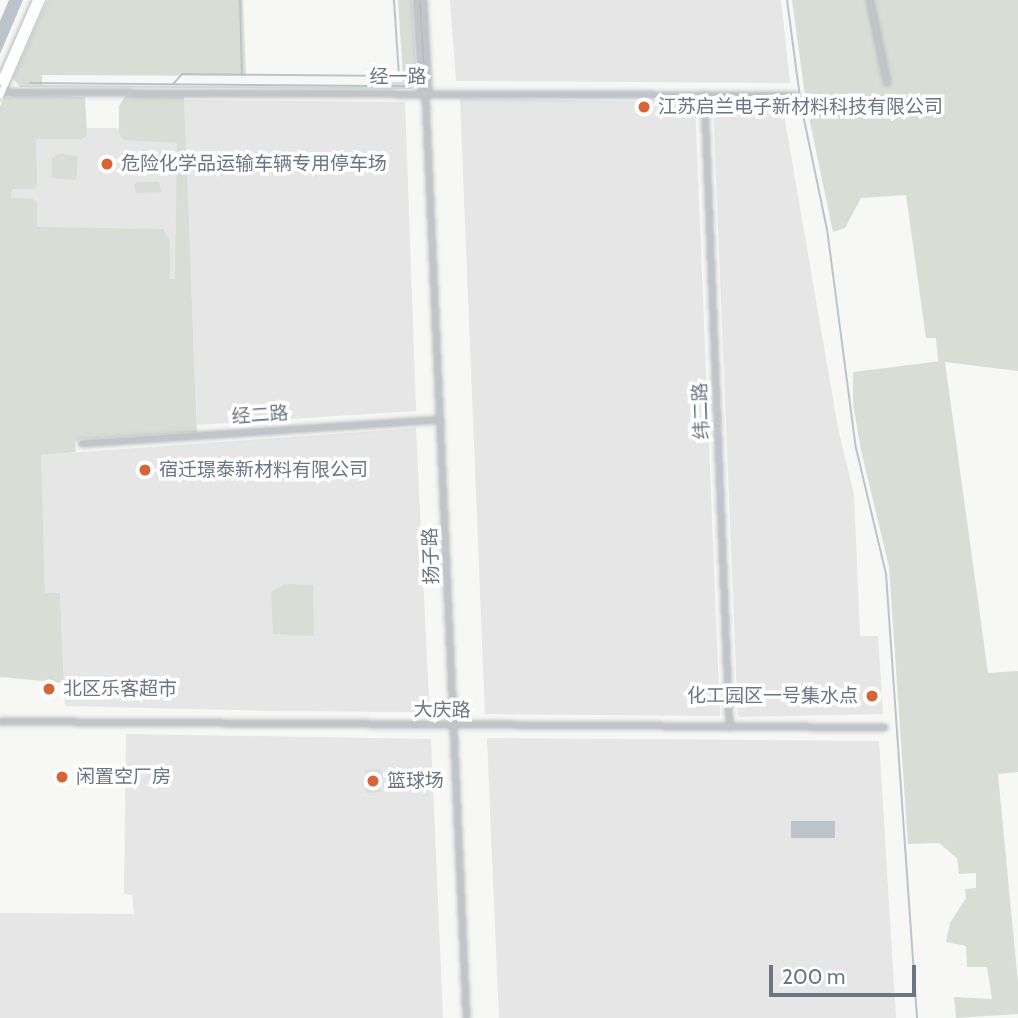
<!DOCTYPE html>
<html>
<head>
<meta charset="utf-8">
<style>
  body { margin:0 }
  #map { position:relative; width:1018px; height:1018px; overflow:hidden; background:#f7f7f5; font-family:Cabin,"Noto Sans SC",sans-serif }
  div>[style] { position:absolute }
  .built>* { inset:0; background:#e5e6e5 }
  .green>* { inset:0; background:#d8ded6 }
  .water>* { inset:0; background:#bbc4ca }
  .stream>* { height:2px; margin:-1px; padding:0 1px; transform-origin:1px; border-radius:1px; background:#bbc4ca }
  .roads { filter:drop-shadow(0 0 2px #b6babe) drop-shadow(0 0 2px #b6babe) }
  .minor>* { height:4.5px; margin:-2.25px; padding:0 2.25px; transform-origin:2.25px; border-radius:2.25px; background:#c1c4c8 }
  .tertiary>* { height:5px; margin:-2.5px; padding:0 2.5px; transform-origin:2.5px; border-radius:2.5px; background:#c1c4c8 }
  .secondary>* { height:6px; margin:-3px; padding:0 3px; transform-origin:3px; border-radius:3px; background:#fff }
  .dots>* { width:19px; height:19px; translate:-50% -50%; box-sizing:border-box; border:4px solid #fff; border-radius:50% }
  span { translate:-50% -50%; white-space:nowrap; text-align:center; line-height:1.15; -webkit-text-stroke:7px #fff; paint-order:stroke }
  .street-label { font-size:19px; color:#697683 }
  .poi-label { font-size:19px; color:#697683 }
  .left { translate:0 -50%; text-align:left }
  .right { translate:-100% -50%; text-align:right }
  .scale { position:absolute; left:769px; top:965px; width:147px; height:32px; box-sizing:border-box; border:4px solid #697683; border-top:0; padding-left:9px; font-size:21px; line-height:24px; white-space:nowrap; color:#697683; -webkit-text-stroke:5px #fff; paint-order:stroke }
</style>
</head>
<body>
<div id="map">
  <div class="built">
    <div style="clip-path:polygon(450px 0,781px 0,790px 83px,456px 81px)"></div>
    <div style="clip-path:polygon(460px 98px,695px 103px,720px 716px,485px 714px)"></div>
    <div style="clip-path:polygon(184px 100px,405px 102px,416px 411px,197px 425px,191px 280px,0 278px,0 251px,24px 127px,185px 129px)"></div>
    <div style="clip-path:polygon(713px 103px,782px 103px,838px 428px,854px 494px,860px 636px,878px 636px,883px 714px,738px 717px)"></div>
    <div style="clip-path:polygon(416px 428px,429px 703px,425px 709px,421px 712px,275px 711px,65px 706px,60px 593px,45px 593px,40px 455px)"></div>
    <div style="clip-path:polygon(126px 734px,431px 739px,443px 1018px,0 1018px,0 913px,134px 914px,132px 895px,124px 894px)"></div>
    <div style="clip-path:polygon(487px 738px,879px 741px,896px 1018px,499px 1018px)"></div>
  </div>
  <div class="green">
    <div style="clip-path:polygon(48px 0,243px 0,246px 76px,42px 75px,42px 85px,391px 87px,392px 82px,402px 82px,403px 77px,398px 0,412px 0,417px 86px,412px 89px,20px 87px,13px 78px)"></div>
    <div style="clip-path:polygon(792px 0,1018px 0,1018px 371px,945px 362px,988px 673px,1018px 671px,1018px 772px,998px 774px,1018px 983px,1018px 1014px,956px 1018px,954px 997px,992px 999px,987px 967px,967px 967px,966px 946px,946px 942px,950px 923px,966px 898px,965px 889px,976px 888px,976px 873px,959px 874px,957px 858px,939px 843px,908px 844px,889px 567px,861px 450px,853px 404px,853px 372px,941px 361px,938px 361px,936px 338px,926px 338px,906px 195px,861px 198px,845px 228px,833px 232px,806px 103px)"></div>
    <div style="clip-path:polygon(20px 95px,85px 97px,87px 135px,82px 139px,36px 139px,37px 185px,33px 189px,12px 189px,11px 198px,33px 199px,37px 203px,37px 227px,163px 229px,170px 241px,170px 279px,175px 279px,177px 143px,124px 140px,119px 133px,119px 106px,125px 96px,184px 97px,197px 432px,81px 439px,75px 442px,76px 452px,41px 455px,45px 593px,60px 593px,64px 683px,0 677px,0 106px,5px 98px)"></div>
    <div style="clip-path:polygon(60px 153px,78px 157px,76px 180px,52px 178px,52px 158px)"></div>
    <div style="clip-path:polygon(139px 155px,159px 156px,162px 164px,161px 167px,137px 166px,134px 161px)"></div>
    <div style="clip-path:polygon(137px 182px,159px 182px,162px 192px,136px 193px,134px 185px)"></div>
    <div style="clip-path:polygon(285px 584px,313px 585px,314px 636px,273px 634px,271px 592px)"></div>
    <div style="clip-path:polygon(380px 769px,381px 792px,366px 793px,365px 770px)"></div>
  </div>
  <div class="water">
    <div style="clip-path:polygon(9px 0,23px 0,0 54px,0 21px)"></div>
    <div style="clip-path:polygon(791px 821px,835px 821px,835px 838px,791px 838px)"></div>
  </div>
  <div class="stream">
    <div style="left:240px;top:0;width:75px;rotate:88.5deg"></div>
    <div style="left:787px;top:0;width:106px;rotate:82.4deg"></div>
    <div style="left:801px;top:105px;width:127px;rotate:78.2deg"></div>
    <div style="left:827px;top:229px;width:221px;rotate:82.5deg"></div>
    <div style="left:856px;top:448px;width:130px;rotate:76.6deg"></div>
    <div style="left:886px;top:574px;width:445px;rotate:86deg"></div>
    <div style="left:30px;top:83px;width:379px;rotate:0.5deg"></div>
    <div style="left:174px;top:83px;width:12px;rotate:-48deg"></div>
    <div style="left:182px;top:74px;width:217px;rotate:0.5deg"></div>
    <div style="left:399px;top:76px;width:76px;rotate:-93.8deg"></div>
  </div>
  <div class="roads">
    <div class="minor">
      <div style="left:870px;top:0;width:84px;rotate:78.3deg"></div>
    </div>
    <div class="tertiary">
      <div style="left:416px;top:0;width:93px;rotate:86.3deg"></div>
      <div style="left:423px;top:0;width:93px;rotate:86.9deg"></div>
      <div style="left:0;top:92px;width:796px;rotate:0.22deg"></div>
      <div style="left:425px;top:93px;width:926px;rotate:87.46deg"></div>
      <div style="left:704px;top:94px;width:633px;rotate:87.74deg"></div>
      <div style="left:81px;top:443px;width:360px;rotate:-3.8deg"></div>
      <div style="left:0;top:721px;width:884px;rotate:0.39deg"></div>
    </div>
    <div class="secondary">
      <div style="left:0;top:82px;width:90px;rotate:-66.3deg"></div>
      <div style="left:0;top:96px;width:105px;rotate:-66.4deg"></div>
    </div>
  </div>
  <div class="dots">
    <div style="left:644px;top:107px;background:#d56437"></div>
    <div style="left:107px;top:164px;background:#d56437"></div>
    <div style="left:145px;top:470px;background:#d56437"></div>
    <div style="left:49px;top:689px;background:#d56437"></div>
    <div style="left:872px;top:696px;background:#d56437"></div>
    <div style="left:62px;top:777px;background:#d56437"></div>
    <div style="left:373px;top:781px;background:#d56437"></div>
  </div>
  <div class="street-label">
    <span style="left:398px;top:77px">经一路</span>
    <span style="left:701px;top:411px;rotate:-92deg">纬二路</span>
    <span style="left:260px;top:415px;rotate:-4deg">经二路</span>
    <span style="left:431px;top:556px;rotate:-92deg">扬子路</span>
    <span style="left:442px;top:710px;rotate:1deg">大庆路</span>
  </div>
  <div class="poi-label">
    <span class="left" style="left:658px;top:107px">江苏启兰电子新材料科技有限公司</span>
    <span class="left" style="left:121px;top:164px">危险化学品运输车辆专用停车场</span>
    <span class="left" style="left:159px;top:470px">宿迁璟泰新材料有限公司</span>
    <span class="left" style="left:63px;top:689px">北区乐客超市</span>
    <span class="right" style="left:858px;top:696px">化工园区一号集水点</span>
    <span class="left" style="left:76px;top:777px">闲置空厂房</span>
    <span class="left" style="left:387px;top:781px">篮球场</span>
  </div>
  <div class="scale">200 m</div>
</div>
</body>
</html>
